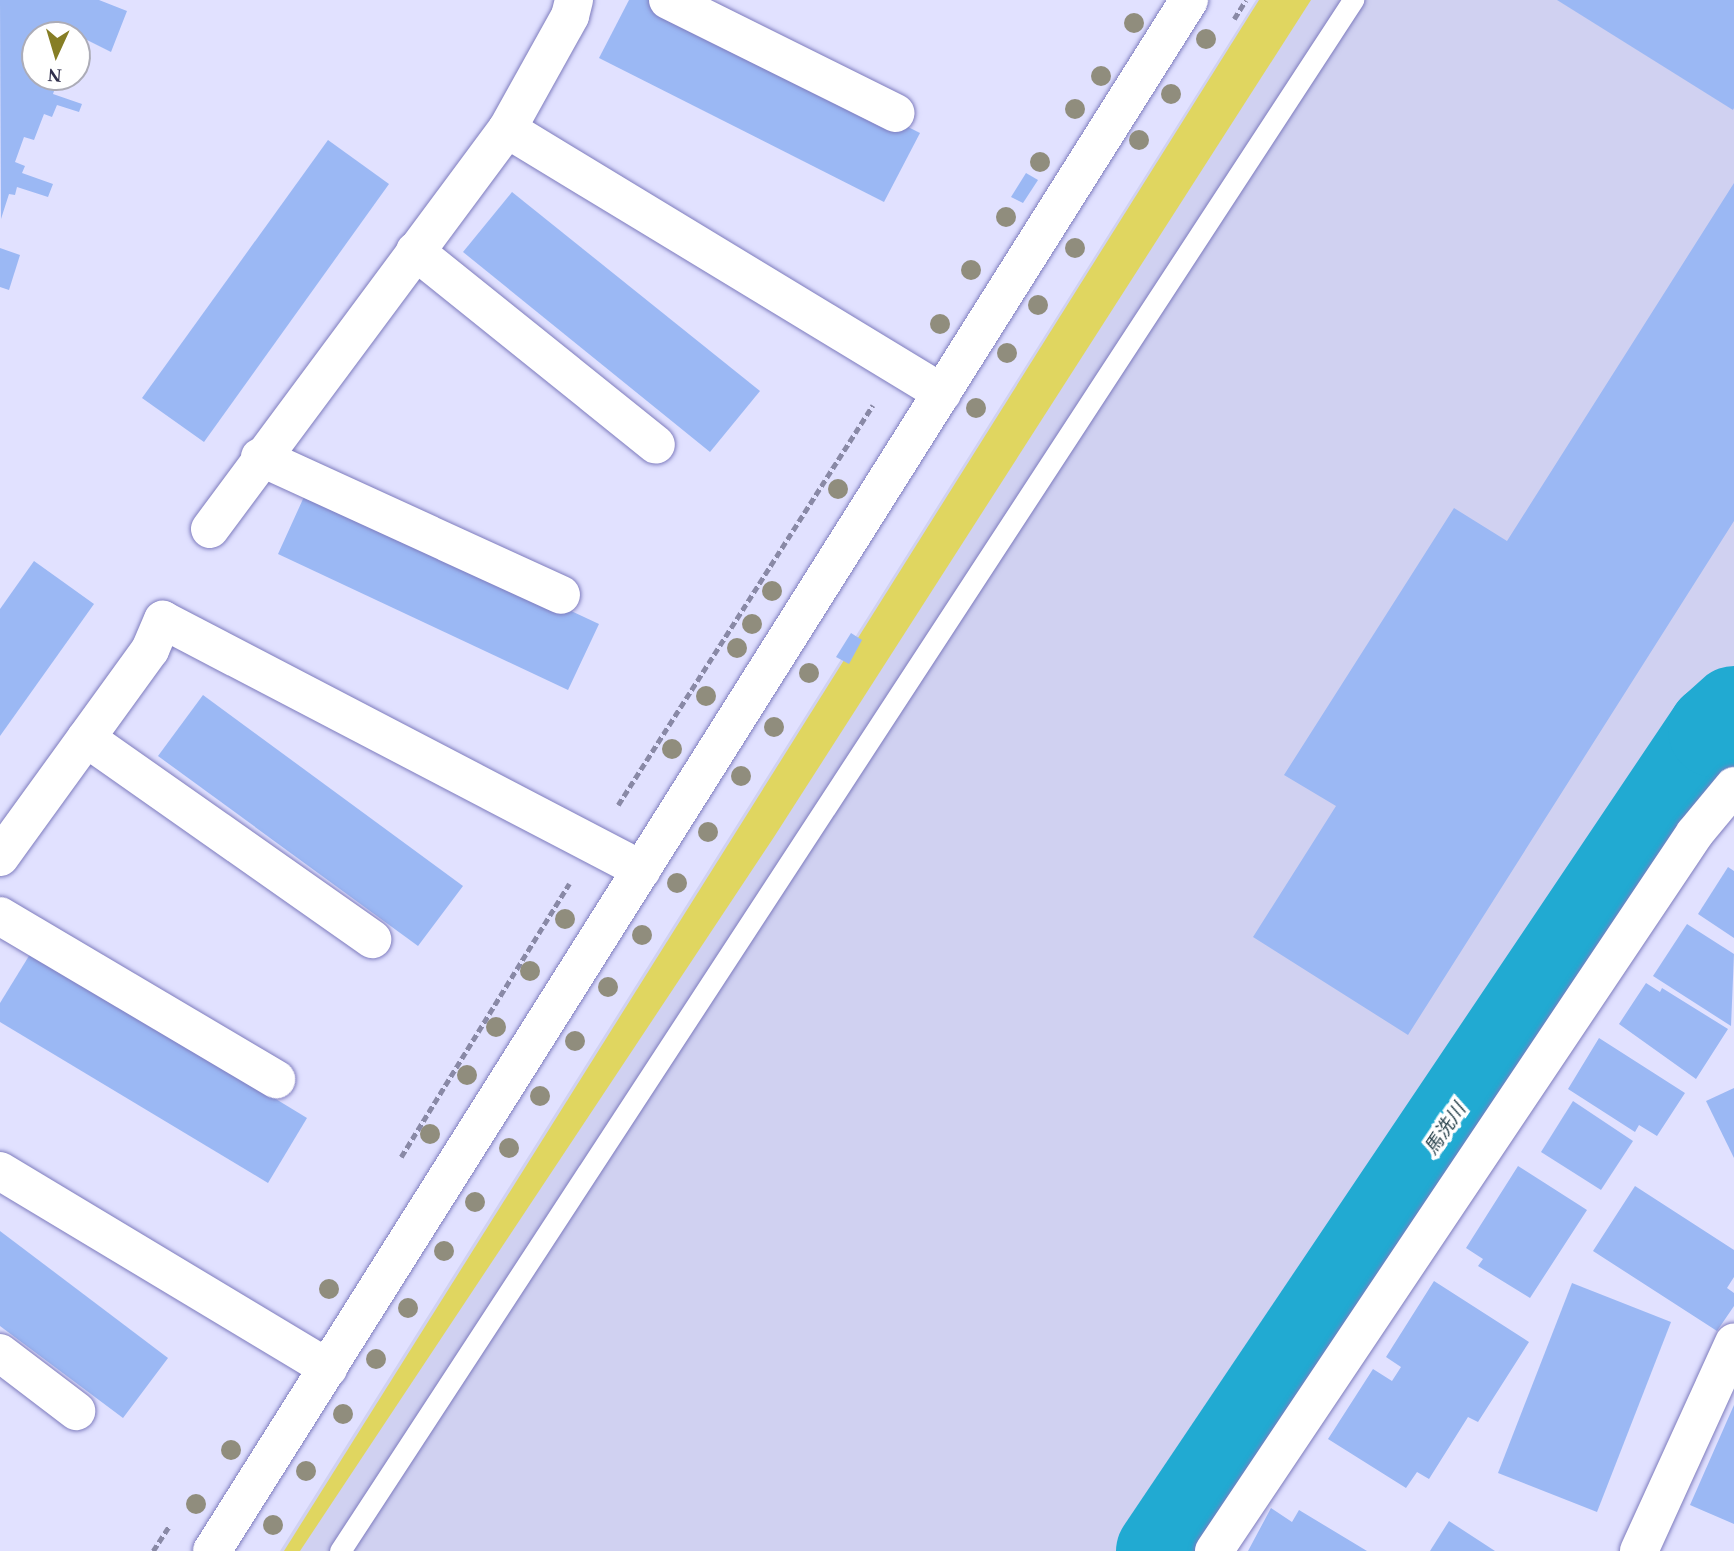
<!DOCTYPE html>
<html>
<head>
<meta charset="utf-8">
<style>
  body { margin:0 }
  #map { position:relative; width:1734px; height:1551px; overflow:hidden; background:#e1e1ff; font-family:"Times New Roman","Noto Sans JP",serif }
  div>[style] { position:absolute }
  .built>* { inset:0; background:#d0d1f1 }
  .green>* { inset:0; background:#e0d660 }
  .river>* { height:93px; margin:-46.5px; padding:0 46.5px; transform-origin:46.5px; border-radius:46.5px; background:#21aad2 }
  .building>* { inset:0; background:#9bb8f4 }
  .path>* { height:4.5px; margin-top:-2.25px; transform-origin:0; background:repeating-linear-gradient(90deg,#8989a6 0 7px,transparent 0 10.5px) }
  .roads { filter:drop-shadow(0 0 2px #7e7cbe) drop-shadow(0 0 2px #7e7cbe) }
  .lane>* { height:21px; margin:-10.5px; padding:0 10.5px; transform-origin:10.5px; border-radius:10.5px; background:#fff }
  .street>* { height:38px; margin:-19px; padding:0 19px; transform-origin:19px; border-radius:19px; background:#fff }
  .secondary>* { height:38px; margin:-19px; padding:0 19px; transform-origin:19px; border-radius:19px; background:#fff }
  .trees>* { width:20px; height:20px; margin:-10px; border-radius:50%; background:#908d7d }
  span { translate:-50% -50%; white-space:nowrap; text-align:center; line-height:1.15; -webkit-text-stroke:7px #fff; paint-order:stroke }
  .water-label { font-size:19px; color:#27414b; font-style:italic }
  .north { position:absolute; left:21px; top:21px; width:70px; height:70px; box-sizing:border-box; background:#fff; border:2px solid #acacb7; border-radius:50%; rotate:184deg; font-size:19px; font-weight:700; line-height:28px; text-align:center; color:#302f4c }
  .north::after { content:''; display:block; margin:auto; width:24px; height:32px; background:#867e25; clip-path:polygon(50% 0,100% 100%,50% 72%,0 100%) }
</style>
</head>
<body>
<div id="map">
  <div class="built">
    <div style="clip-path:polygon(1256px 0,1734px 0,1734px 679px,1660px 759px,1142px 1551px,280px 1551px)"></div>
  </div>
  <div class="green">
    <div style="clip-path:polygon(1259px 0,1311px 0,774px 837px,300px 1551px,284px 1551px)"></div>
  </div>
  <div class="river">
    <div style="left:1162px;top:1551px;width:989px;rotate:-56.09deg"></div>
    <div style="left:1714px;top:730px;width:27px;rotate:-42deg"></div>
  </div>
  <div class="building">
    <div style="clip-path:polygon(0 0,99px 0,127px 11px,111px 52px,77px 35px,35px 35px,35px 77px,58px 79px,53px 94px,82px 104px,79px 112px,57px 105px,52px 117px,44px 114px,34px 140px,24px 137px,15px 162px,25px 166px,22px 173px,53px 184px,48px 197px,17px 187px,15px 195px,9px 194px,1px 219px)"></div>
    <div style="clip-path:polygon(629px 0,656px 0,920px 133px,884px 202px,599px 58px)"></div>
    <div style="clip-path:polygon(1557px 0,1734px 0,1734px 108px,1733px 110px)"></div>
    <div style="clip-path:polygon(328px 140px,389px 184px,204px 442px,142px 398px)"></div>
    <div style="clip-path:polygon(1026px 173px,1038px 180px,1023px 203px,1011px 197px)"></div>
    <div style="clip-path:polygon(1734px 183px,1734px 521px,1408px 1035px,1253px 937px,1336px 806px,1284px 775px,1454px 508px,1507px 541px)"></div>
    <div style="clip-path:polygon(512px 192px,760px 391px,710px 452px,463px 252px)"></div>
    <div style="clip-path:polygon(0 248px,20px 255px,9px 290px,0 287px)"></div>
    <div style="clip-path:polygon(308px 488px,599px 624px,568px 690px,278px 554px)"></div>
    <div style="clip-path:polygon(34px 561px,94px 604px,0 736px,0 609px)"></div>
    <div style="clip-path:polygon(851px 633px,862px 640px,849px 664px,836px 657px)"></div>
    <div style="clip-path:polygon(203px 695px,463px 886px,418px 946px,158px 756px)"></div>
    <div style="clip-path:polygon(1728px 867px,1734px 871px,1734px 938px,1698px 914px)"></div>
    <div style="clip-path:polygon(1687px 924px,1734px 954px,1731px 1026px,1653px 976px)"></div>
    <div style="clip-path:polygon(32px 951px,307px 1118px,268px 1183px,0 1022px,0 1003px)"></div>
    <div style="clip-path:polygon(1646px 983px,1660px 992px,1662px 988px,1728px 1029px,1696px 1079px,1619px 1024px)"></div>
    <div style="clip-path:polygon(1599px 1038px,1685px 1093px,1657px 1136px,1639px 1125px,1635px 1132px,1568px 1089px)"></div>
    <div style="clip-path:polygon(1734px 1088px,1734px 1158px,1706px 1101px)"></div>
    <div style="clip-path:polygon(1573px 1101px,1633px 1141px,1601px 1190px,1541px 1152px)"></div>
    <div style="clip-path:polygon(1518px 1166px,1587px 1210px,1530px 1298px,1478px 1266px,1483px 1259px,1466px 1248px)"></div>
    <div style="clip-path:polygon(1635px 1186px,1734px 1250px,1734px 1277px,1727px 1288px,1734px 1293px,1734px 1306px,1717px 1331px,1593px 1251px)"></div>
    <div style="clip-path:polygon(0 1231px,168px 1358px,123px 1418px,0 1326px)"></div>
    <div style="clip-path:polygon(1434px 1281px,1529px 1342px,1478px 1422px,1468px 1417px,1429px 1479px,1417px 1472px,1406px 1488px,1328px 1439px,1373px 1369px,1392px 1381px,1401px 1367px,1386px 1357px)"></div>
    <div style="clip-path:polygon(1572px 1283px,1671px 1322px,1597px 1512px,1498px 1473px)"></div>
    <div style="clip-path:polygon(1734px 1405px,1734px 1524px,1690px 1505px)"></div>
    <div style="clip-path:polygon(1271px 1508px,1292px 1522px,1299px 1510px,1367px 1551px,1248px 1551px)"></div>
    <div style="clip-path:polygon(1449px 1521px,1495px 1551px,1430px 1551px)"></div>
  </div>
  <div class="path">
    <div style="left:1234px;top:19px;width:22px;rotate:-58deg"></div>
    <div style="left:618px;top:805px;width:474px;rotate:-57.5deg"></div>
    <div style="left:401px;top:1157px;width:321px;rotate:-58.4deg"></div>
    <div style="left:153px;top:1551px;width:30px;rotate:-57deg"></div>
  </div>
  <div class="roads">
    <div class="lane">
      <div style="left:340px;top:1551px;width:1853px;rotate:-56.85deg"></div>
    </div>
    <div class="street">
      <div style="left:574px;top:0;width:16px;rotate:104deg"></div>
      <div style="left:570px;top:16px;width:129px;rotate:119.1deg"></div>
      <div style="left:507px;top:129px;width:509px;rotate:31.25deg"></div>
      <div style="left:668px;top:0;width:254px;rotate:26.4deg"></div>
      <div style="left:415px;top:251px;width:309px;rotate:38.8deg"></div>
      <div style="left:260px;top:457px;width:331px;rotate:24.6deg"></div>
      <div style="left:210px;top:529px;width:498px;rotate:-53.4deg"></div>
      <div style="left:86px;top:738px;width:350px;rotate:35.1deg"></div>
      <div style="left:0;top:857px;width:256px;rotate:-54.1deg"></div>
      <div style="left:150px;top:650px;width:33px;rotate:-67deg"></div>
      <div style="left:163px;top:620px;width:540px;rotate:27.56deg"></div>
      <div style="left:0;top:916px;width:321px;rotate:30.6deg"></div>
      <div style="left:0;top:1171px;width:383px;rotate:31deg"></div>
      <div style="left:0;top:1353px;width:96px;rotate:37.3deg"></div>
      <div style="left:1214px;top:1551px;width:864px;rotate:-56.18deg"></div>
      <div style="left:1695px;top:833px;width:61px;rotate:-50.3deg"></div>
      <div style="left:1639px;top:1551px;width:229px;rotate:-65.5deg"></div>
    </div>
    <div class="secondary">
      <div style="left:212px;top:1551px;width:1833px;rotate:-57.79deg"></div>
    </div>
  </div>
  <div class="trees">
    <div style="left:1134px;top:23px"></div>
    <div style="left:1206px;top:39px"></div>
    <div style="left:1101px;top:76px"></div>
    <div style="left:1171px;top:94px"></div>
    <div style="left:1075px;top:109px"></div>
    <div style="left:1139px;top:140px"></div>
    <div style="left:1040px;top:162px"></div>
    <div style="left:1006px;top:217px"></div>
    <div style="left:1075px;top:248px"></div>
    <div style="left:971px;top:270px"></div>
    <div style="left:1038px;top:305px"></div>
    <div style="left:940px;top:324px"></div>
    <div style="left:1007px;top:353px"></div>
    <div style="left:976px;top:408px"></div>
    <div style="left:838px;top:489px"></div>
    <div style="left:772px;top:591px"></div>
    <div style="left:752px;top:624px"></div>
    <div style="left:737px;top:648px"></div>
    <div style="left:809px;top:673px"></div>
    <div style="left:706px;top:696px"></div>
    <div style="left:774px;top:727px"></div>
    <div style="left:672px;top:749px"></div>
    <div style="left:741px;top:776px"></div>
    <div style="left:708px;top:832px"></div>
    <div style="left:677px;top:883px"></div>
    <div style="left:565px;top:919px"></div>
    <div style="left:642px;top:935px"></div>
    <div style="left:530px;top:971px"></div>
    <div style="left:608px;top:987px"></div>
    <div style="left:496px;top:1027px"></div>
    <div style="left:575px;top:1041px"></div>
    <div style="left:467px;top:1075px"></div>
    <div style="left:540px;top:1096px"></div>
    <div style="left:430px;top:1134px"></div>
    <div style="left:509px;top:1148px"></div>
    <div style="left:475px;top:1202px"></div>
    <div style="left:444px;top:1251px"></div>
    <div style="left:329px;top:1289px"></div>
    <div style="left:408px;top:1308px"></div>
    <div style="left:376px;top:1359px"></div>
    <div style="left:343px;top:1414px"></div>
    <div style="left:231px;top:1450px"></div>
    <div style="left:306px;top:1471px"></div>
    <div style="left:196px;top:1504px"></div>
    <div style="left:273px;top:1525px"></div>
  </div>
  <div class="water-label">
    <span style="left:1445px;top:1129px;rotate:-56deg">馬洗川</span>
  </div>
  <div class="north">N</div>
</div>
</body>
</html>
